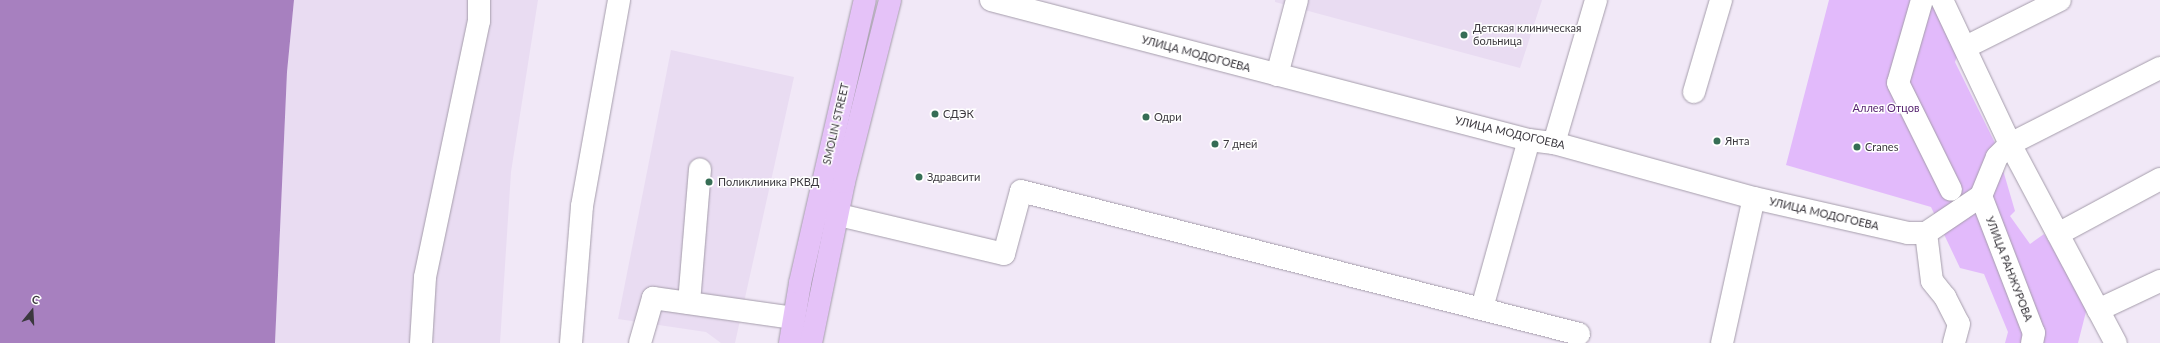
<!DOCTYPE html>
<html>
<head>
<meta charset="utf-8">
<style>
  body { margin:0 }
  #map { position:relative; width:2160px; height:343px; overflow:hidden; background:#f1e8f7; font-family:Lato,sans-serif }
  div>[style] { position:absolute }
  .built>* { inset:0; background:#e9dcf2 }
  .green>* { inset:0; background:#e2bafb }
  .water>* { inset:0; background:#a780bf }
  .roads { filter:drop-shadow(0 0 1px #a59dab) drop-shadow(0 0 1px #a59dab) }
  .minor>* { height:22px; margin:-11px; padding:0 11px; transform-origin:11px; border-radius:11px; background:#fff }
  .major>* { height:22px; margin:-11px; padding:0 11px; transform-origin:11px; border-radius:11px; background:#e5c2f8 }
  .dots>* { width:11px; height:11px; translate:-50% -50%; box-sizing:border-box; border:2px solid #fff; border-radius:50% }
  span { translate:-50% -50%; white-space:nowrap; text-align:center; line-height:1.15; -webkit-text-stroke:3px #fff; paint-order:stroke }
  .poi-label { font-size:11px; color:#3b383e }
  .left { translate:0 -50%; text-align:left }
  .street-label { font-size:11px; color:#3b383e }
  .park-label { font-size:11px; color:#572470 }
  .north { position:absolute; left:12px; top:291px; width:40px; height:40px; -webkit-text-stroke:3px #fff; paint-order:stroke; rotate:18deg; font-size:11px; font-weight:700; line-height:16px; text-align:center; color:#3b383e }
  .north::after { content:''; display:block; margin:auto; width:14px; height:18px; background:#3b383e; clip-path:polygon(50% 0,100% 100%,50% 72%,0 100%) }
</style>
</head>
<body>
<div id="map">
  <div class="built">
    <div style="clip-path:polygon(294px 0,538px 0,511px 172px,500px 343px,275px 343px,287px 72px)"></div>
    <div style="clip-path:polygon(1275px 0,1542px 0,1520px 68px,1275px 2px)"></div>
    <div style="clip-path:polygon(671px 50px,794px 77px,735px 343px,721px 343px,706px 332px,618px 319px)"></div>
  </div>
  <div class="green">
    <div style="clip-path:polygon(1829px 0,1942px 0,1963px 41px,1955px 62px,1995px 143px,2015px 211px,2010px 216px,2030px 244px,2044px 234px,2053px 248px,2059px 244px,2089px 300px,2078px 343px,2005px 343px,2008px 332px,1984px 274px,1960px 268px,1931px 207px,1786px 165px)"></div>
  </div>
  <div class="water">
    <div style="clip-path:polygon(0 0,294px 0,287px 72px,275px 343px,0 343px)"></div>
  </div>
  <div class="roads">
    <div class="minor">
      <div style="left:991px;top:0;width:556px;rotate:14.59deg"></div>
      <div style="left:1529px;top:140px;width:25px;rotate:7deg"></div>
      <div style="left:1554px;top:143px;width:207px;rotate:15.4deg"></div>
      <div style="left:1754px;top:198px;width:158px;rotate:12.8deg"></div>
      <div style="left:1908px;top:233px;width:18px"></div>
      <div style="left:1926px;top:233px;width:66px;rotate:-33.9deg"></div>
      <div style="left:1981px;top:196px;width:42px;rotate:-67.7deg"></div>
      <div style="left:1997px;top:157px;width:18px;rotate:-45deg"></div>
      <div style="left:2010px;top:144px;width:225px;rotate:62deg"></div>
      <div style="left:1922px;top:0;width:86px;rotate:106.1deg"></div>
      <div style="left:1898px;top:83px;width:119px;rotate:63.6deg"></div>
      <div style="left:1942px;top:0;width:159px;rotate:64.7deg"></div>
      <div style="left:2010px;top:144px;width:168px;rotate:-26.9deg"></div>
      <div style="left:1966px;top:47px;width:105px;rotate:-26.6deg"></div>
      <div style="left:1277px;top:75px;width:78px;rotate:-75.1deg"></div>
      <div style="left:1694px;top:92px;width:96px;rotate:-73.6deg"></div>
      <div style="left:1554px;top:143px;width:149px;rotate:-73.6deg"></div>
      <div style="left:1981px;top:196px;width:147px;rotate:68.9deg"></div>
      <div style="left:2034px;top:333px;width:10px;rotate:101deg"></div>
      <div style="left:818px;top:210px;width:191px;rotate:13.3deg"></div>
      <div style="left:1004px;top:254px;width:65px;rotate:-74.9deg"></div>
      <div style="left:1021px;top:191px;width:576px;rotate:14.37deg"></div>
      <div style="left:1926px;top:233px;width:48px;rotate:82.9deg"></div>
      <div style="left:1932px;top:281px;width:21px;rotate:51deg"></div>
      <div style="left:1945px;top:297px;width:30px;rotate:63deg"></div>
      <div style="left:1959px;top:324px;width:20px;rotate:105deg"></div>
      <div style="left:2058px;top:234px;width:116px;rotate:-28.3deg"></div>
      <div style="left:689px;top:303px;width:134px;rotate:-85.3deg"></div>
      <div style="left:1482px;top:308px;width:174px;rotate:-74.4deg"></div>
      <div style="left:2098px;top:310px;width:68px;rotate:-25.1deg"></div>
      <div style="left:421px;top:343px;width:66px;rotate:-86.5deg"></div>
      <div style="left:425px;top:277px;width:262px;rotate:-78.1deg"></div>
      <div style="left:479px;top:21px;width:21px;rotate:-90deg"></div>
      <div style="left:571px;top:343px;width:137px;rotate:-85.4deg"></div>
      <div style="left:582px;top:206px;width:209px;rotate:-79.8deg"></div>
      <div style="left:640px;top:343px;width:47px;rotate:-73.9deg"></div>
      <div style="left:653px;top:298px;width:142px;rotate:8.1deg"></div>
      <div style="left:1722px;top:343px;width:148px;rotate:-77.6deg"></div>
    </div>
    <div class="major">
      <div style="left:790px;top:343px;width:61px;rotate:-80.5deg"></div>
      <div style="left:800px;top:283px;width:290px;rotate:-77.1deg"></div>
      <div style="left:811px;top:343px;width:164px;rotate:-78.4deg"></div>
      <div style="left:844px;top:182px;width:188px;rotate:-75.8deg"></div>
    </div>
  </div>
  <div class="dots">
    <div style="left:1464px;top:35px;background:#366e55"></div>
    <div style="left:935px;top:114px;background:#366e55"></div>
    <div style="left:1146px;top:117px;background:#366e55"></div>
    <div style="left:1717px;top:141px;background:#366e55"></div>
    <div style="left:1215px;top:144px;background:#366e55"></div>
    <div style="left:1857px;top:147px;background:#366e55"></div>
    <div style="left:919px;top:177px;background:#366e55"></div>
    <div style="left:709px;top:182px;background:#366e55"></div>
  </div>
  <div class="poi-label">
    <span class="left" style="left:1473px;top:35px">Детская клиническая<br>больница</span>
    <span class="left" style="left:943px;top:114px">СДЭК</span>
    <span class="left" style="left:1154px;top:117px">Одри</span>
    <span class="left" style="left:1725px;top:141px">Янта</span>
    <span class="left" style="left:1223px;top:144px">7 дней</span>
    <span class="left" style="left:1865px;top:147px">Cranes</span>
    <span class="left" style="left:927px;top:177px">Здравсити</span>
    <span class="left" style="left:718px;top:182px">Поликлиника РКВД</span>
  </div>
  <div class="street-label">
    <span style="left:1196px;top:54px;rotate:15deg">УЛИЦА МОДОГОЕВА</span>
    <span style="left:836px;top:124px;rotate:-77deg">SMOLIN STREET</span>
    <span style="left:1510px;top:133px;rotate:13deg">УЛИЦА МОДОГОЕВА</span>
    <span style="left:1824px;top:214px;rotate:13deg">УЛИЦА МОДОГОЕВА</span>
    <span style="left:2009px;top:269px;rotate:69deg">УЛИЦА РАНЖУРОВА</span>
  </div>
  <div class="park-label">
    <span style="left:1886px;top:108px">Аллея Отцов</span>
  </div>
  <div class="north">С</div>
</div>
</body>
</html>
